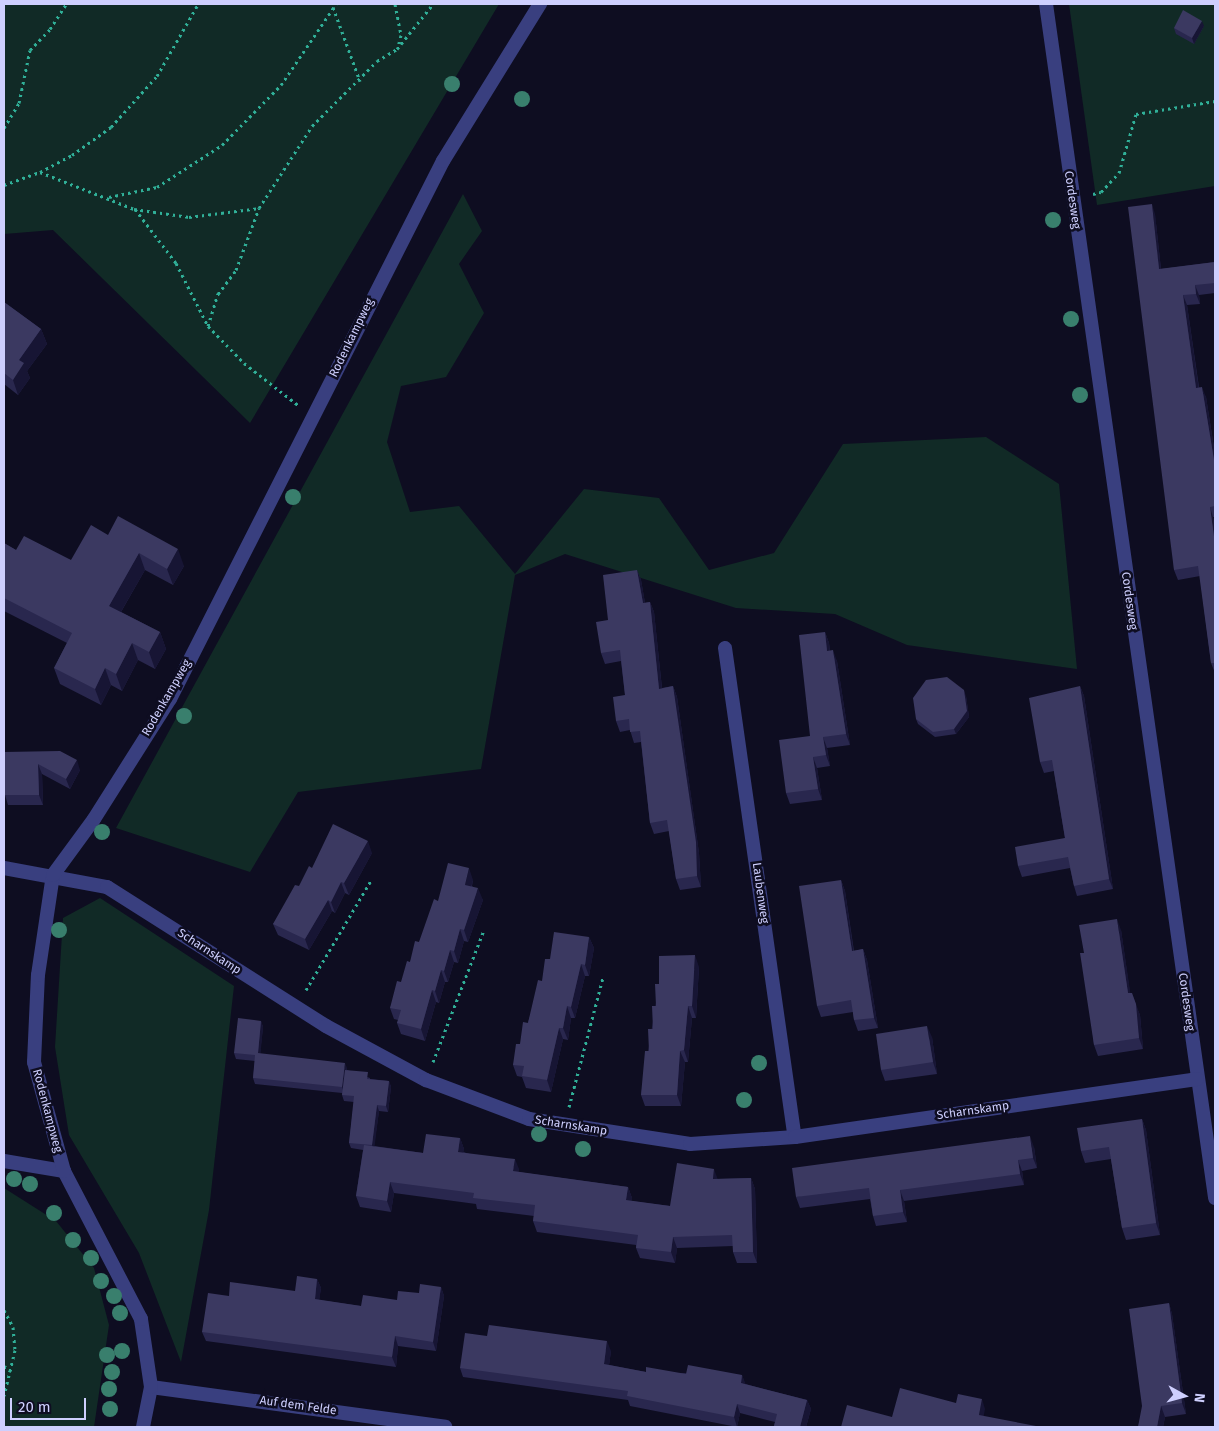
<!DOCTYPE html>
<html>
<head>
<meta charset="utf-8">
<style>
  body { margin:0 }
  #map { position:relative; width:1219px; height:1431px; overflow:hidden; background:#0e0d21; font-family:"Fira Sans",sans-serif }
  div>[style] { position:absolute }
  .green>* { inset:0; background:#112a26 }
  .path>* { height:3px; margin-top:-1.5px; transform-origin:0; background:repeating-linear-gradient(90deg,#30b098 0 2.5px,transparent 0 6.5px) }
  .minor>* { height:14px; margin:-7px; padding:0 7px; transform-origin:7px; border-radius:7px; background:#393f7f }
  .trees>* { width:16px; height:16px; margin:-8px; border-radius:50%; background:#397f6d }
  .wall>* { inset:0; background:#29274e }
  .shaded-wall>* { inset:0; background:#171534 }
  .building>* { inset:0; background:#3b3961 }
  span { translate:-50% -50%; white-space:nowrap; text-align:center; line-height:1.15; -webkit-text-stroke:5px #0e0d21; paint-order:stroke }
  .street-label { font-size:12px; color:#cecffe }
  .frame { position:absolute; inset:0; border:5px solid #cecffe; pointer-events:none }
  .north { position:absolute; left:1159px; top:1371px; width:50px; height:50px; -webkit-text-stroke:4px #0e0d21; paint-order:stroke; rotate:97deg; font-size:14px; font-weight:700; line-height:20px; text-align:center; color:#cecffe }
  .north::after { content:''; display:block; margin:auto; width:18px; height:22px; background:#cecffe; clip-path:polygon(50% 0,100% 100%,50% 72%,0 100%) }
  .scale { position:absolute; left:10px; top:1398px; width:76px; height:22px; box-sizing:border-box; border:2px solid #cecffe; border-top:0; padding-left:6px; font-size:15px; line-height:18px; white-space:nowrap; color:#cecffe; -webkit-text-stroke:4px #0e0d21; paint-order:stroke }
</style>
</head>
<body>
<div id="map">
  <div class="green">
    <div style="clip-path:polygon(4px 4px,499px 4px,250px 423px,53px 230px,4px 234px)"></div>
    <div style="clip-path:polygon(1069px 4px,1215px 4px,1215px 186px,1097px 205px)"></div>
    <div style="clip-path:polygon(463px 194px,482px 231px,459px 264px,484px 313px,446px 377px,401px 386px,387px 442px,410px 512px,459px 506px,515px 574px,584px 489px,659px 498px,709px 570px,774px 553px,843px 444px,986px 437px,1059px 484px,1077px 669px,907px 645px,835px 614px,736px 608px,565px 554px,515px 575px,481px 769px,298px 792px,250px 872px,116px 828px)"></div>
    <div style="clip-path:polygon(100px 898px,234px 986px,209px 1210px,181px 1362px,139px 1253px,69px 1135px,55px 1047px,63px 918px)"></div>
    <div style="clip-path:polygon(4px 1188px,56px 1221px,94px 1268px,109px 1325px,94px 1427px,4px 1427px)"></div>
  </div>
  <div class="path">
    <div style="left:395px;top:4px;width:32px;rotate:79deg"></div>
    <div style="left:401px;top:35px;width:12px;rotate:104deg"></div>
    <div style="left:333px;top:7px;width:79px;rotate:70deg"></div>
    <div style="left:4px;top:128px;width:29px;rotate:-59deg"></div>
    <div style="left:19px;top:103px;width:54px;rotate:-78.3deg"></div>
    <div style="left:30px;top:50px;width:29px;rotate:-46deg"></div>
    <div style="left:50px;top:29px;width:30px;rotate:-57deg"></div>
    <div style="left:40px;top:172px;width:101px;rotate:21.5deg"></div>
    <div style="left:134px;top:209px;width:56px;rotate:8.3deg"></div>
    <div style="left:189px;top:217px;width:71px;rotate:-7.3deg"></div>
    <div style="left:259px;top:208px;width:98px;rotate:-57.1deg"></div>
    <div style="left:312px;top:126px;width:92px;rotate:-45deg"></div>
    <div style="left:377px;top:61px;width:23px;rotate:-31deg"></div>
    <div style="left:397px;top:49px;width:58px;rotate:-51.3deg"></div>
    <div style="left:4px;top:185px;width:38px;rotate:-20deg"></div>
    <div style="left:40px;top:172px;width:36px;rotate:-28deg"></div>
    <div style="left:72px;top:155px;width:48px;rotate:-35.7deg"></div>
    <div style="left:111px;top:127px;width:69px;rotate:-48deg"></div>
    <div style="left:157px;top:76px;width:83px;rotate:-60.3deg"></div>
    <div style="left:1093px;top:194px;width:8px;rotate:-14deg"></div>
    <div style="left:1101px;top:192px;width:26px;rotate:-47deg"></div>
    <div style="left:1119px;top:173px;width:61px;rotate:-73.9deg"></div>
    <div style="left:1136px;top:114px;width:80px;rotate:-9.3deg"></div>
    <div style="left:109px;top:197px;width:49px;rotate:-11.8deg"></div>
    <div style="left:157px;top:187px;width:77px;rotate:-32.9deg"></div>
    <div style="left:222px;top:145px;width:84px;rotate:-45.5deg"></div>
    <div style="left:281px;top:85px;width:98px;rotate:-55.8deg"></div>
    <div style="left:135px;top:209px;width:68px;rotate:52.8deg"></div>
    <div style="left:176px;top:263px;width:71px;rotate:63.1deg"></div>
    <div style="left:208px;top:326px;width:52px;rotate:45.8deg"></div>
    <div style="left:244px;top:363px;width:68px;rotate:37.9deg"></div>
    <div style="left:208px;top:326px;width:34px;rotate:-73deg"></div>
    <div style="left:218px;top:294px;width:30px;rotate:-53deg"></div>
    <div style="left:236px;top:270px;width:66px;rotate:-69.6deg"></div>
    <div style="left:306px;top:990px;width:129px;rotate:-59.3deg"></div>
    <div style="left:433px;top:1062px;width:142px;rotate:-68.9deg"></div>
    <div style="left:569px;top:1107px;width:134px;rotate:-75.3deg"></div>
    <div style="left:4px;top:1310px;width:19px;rotate:62deg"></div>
    <div style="left:13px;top:1327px;width:23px;rotate:85deg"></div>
    <div style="left:15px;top:1350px;width:47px;rotate:103.4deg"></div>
    <div style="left:4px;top:1366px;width:9px;rotate:36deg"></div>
  </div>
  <div class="minor">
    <div style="left:1046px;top:4px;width:1206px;rotate:81.94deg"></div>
    <div style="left:725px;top:648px;width:494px;rotate:81.9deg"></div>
    <div style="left:4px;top:868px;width:105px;rotate:10.5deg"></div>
    <div style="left:107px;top:887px;width:259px;rotate:32.4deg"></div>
    <div style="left:326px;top:1026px;width:114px;rotate:28.4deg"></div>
    <div style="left:426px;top:1080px;width:110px;rotate:20.7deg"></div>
    <div style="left:529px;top:1119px;width:163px;rotate:8.8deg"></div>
    <div style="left:690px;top:1144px;width:105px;rotate:-3.8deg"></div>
    <div style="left:795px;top:1137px;width:406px;rotate:-8.2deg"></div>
    <div style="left:4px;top:1161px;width:61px;rotate:9.5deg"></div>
    <div style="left:151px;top:1387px;width:297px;rotate:7.7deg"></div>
    <div style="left:143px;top:1427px;width:41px;rotate:-78.7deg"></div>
    <div style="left:151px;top:1387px;width:69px;rotate:-98.4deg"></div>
    <div style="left:141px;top:1319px;width:167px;rotate:-117.5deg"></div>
    <div style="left:64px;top:1171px;width:113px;rotate:-105.4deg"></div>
    <div style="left:34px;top:1062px;width:87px;rotate:-87.4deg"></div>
    <div style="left:38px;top:975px;width:101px;rotate:-81.5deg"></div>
    <div style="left:53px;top:875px;width:69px;rotate:-53.8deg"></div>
    <div style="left:94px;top:819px;width:142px;rotate:-57.7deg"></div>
    <div style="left:170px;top:699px;width:603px;rotate:-63.1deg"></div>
    <div style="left:443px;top:161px;width:185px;rotate:-58.3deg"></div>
  </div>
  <div class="trees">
    <div style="left:452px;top:84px"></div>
    <div style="left:522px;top:99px"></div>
    <div style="left:1053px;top:220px"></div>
    <div style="left:1071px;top:319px"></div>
    <div style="left:1080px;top:395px"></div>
    <div style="left:293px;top:497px"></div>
    <div style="left:184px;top:716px"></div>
    <div style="left:102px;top:832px"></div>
    <div style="left:59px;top:930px"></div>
    <div style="left:759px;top:1063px"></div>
    <div style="left:744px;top:1100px"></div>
    <div style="left:539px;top:1134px"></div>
    <div style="left:583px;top:1149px"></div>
    <div style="left:14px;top:1179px"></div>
    <div style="left:30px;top:1184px"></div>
    <div style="left:54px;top:1213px"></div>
    <div style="left:73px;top:1240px"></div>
    <div style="left:91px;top:1258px"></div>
    <div style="left:101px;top:1281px"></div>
    <div style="left:114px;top:1296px"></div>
    <div style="left:120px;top:1313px"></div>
    <div style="left:122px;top:1351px"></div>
    <div style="left:107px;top:1355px"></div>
    <div style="left:112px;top:1372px"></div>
    <div style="left:109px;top:1389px"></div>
    <div style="left:110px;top:1409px"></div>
  </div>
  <div class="wall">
    <div style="clip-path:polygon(1204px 26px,1194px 44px,1176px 34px,1174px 28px)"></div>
    <div style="clip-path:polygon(1155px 214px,1161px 269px,1215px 262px,1215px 293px,1199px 295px,1200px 304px,1187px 305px,1199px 387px,1206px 397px,1215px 454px,1215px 517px,1213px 517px,1215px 530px,1215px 673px,1211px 663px,1200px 576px,1178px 580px,1174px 570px)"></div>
    <div style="clip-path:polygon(4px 302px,41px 329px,47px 344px,27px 371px,30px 378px,18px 395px,4px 384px)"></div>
    <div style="clip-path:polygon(108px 535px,184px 566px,173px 585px,145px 570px,121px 612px,160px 632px,166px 649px,155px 669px,138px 660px,122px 691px,111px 685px,101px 705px,60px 684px,54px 668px,67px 643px,4px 611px,4px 543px,16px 550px,71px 560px)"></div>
    <div style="clip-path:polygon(637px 570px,641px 580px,645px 603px,650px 602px,654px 612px,662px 688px,673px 686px,677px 697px,699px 853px,701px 887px,680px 890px,676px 879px,669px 831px,654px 834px,650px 823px,641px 742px,634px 743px,630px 730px,620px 732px,616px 721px,625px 695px,621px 661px,605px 664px,601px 653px,608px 620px)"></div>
    <div style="clip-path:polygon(825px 632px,829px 643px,830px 651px,837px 661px,850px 745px,827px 748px,830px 766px,817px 768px,822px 800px,790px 804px,786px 793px,810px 736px)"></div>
    <div style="clip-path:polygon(1080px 686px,1084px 696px,1113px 889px,1077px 896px,1074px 886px,1070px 868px,1022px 877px,1018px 866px,1065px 838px,1054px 771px,1044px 773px,1040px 762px)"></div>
    <div style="clip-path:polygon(966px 696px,969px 717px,956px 734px,935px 737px,918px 724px,916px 719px)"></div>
    <div style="clip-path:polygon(4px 752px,80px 770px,70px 789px,42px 774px,43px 805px,8px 805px,5px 795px)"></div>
    <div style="clip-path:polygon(372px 853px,349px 895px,345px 893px,335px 913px,332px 911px,309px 950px,278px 935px,273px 924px,312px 868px)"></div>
    <div style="clip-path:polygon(473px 880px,472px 886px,483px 900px,468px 942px,464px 941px,458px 963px,454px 962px,448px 982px,445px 982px,439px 1003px,436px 1002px,425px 1041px,401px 1034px,397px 1023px,398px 1020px,394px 1019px,390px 1008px,410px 962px,438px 901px)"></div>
    <div style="clip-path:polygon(841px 880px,845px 891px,854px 951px,863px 949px,867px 960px,878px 1028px,858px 1031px,854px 1020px,853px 1012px,821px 1017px,817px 1006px)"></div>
    <div style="clip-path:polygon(1121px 930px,1130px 993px,1140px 1015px,1143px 1049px,1098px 1056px,1094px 1045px,1084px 953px)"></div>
    <div style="clip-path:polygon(589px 937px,594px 948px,589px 976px,585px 976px,575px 1018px,571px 1018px,568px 1040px,563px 1039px,551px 1092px,526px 1088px,522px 1077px,517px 1076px,513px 1065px,550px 959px)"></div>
    <div style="clip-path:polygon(699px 967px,696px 1018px,692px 1018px,688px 1062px,685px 1062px,681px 1106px,645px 1106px,641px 1095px,659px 984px)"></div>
    <div style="clip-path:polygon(261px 1021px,263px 1027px,260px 1054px,347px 1068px,347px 1070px,370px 1078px,370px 1079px,389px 1081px,391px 1087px,388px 1112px,379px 1111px,374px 1146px,423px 1153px,460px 1138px,464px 1149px,463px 1152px,519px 1169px,518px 1172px,628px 1187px,632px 1198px,631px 1201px,670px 1206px,718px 1179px,751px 1178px,755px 1189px,757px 1263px,737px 1263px,733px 1252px,733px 1246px,677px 1248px,675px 1263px,640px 1258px,636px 1248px,636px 1245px,537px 1232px,533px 1221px,534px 1216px,477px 1209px,476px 1204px,394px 1193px,391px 1212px,360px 1207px,356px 1196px,363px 1150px,351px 1148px,349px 1143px,354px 1102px,344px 1101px,342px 1095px,342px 1093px,255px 1084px,253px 1078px,255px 1061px,236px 1059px,234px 1053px)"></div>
    <div style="clip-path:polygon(932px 1037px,937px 1074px,885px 1081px,881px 1070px)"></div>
    <div style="clip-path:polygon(1142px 1119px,1146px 1130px,1160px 1235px,1126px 1240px,1122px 1228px,1111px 1159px,1085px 1163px,1081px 1151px)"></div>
    <div style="clip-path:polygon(1034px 1147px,1037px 1168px,1022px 1171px,1024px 1185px,904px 1201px,907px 1222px,876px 1226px,873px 1216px,870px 1199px,800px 1208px,796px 1197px)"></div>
    <div style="clip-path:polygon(317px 1279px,321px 1288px,319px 1300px,361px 1306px,397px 1300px,441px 1287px,444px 1296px,436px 1351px,398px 1346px,396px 1367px,206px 1341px,202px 1332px,229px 1296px,295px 1291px)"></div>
    <div style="clip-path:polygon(1169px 1303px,1172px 1314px,1186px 1414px,1165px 1417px,1163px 1427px,1138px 1427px)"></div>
    <div style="clip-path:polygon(487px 1336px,611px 1351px,609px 1365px,646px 1372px,742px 1375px,745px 1384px,807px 1400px,811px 1409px,806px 1427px,775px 1427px,774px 1426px,775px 1422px,740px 1413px,737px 1427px,630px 1406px,628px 1400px,463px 1377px,460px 1368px)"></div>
  </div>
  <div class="shaded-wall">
    <div style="clip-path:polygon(1202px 21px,1204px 26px,1194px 44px,1192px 38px)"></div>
    <div style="clip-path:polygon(1152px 204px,1155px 214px,1162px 279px,1159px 269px)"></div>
    <div style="clip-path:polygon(1195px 285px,1199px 295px,1200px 304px,1196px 294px)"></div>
    <div style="clip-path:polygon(1183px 295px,1187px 305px,1200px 397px,1196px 388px)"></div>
    <div style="clip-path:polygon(41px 329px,47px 344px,27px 371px,30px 378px,18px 395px,13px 380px,19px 360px)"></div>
    <div style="clip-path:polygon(1202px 387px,1206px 397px,1215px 454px,1215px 466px)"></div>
    <div style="clip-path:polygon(1210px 507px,1213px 517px,1215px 530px,1215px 544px)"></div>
    <div style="clip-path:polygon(178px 549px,184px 566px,173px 585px,167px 569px)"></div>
    <div style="clip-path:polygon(139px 553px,145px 570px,115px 622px,109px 606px)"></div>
    <div style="clip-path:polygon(637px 570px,641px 580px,647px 614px,643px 603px)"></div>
    <div style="clip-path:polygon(650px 602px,654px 612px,663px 699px,659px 689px)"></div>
    <div style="clip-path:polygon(160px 632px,166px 649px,155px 669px,149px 652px)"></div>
    <div style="clip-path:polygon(825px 632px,829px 643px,831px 662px,827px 651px)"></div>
    <div style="clip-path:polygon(132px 643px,138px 660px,122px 691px,116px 674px)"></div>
    <div style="clip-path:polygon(833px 650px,837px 661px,850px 745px,846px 734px)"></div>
    <div style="clip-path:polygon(105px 668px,111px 685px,101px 705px,95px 689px)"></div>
    <div style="clip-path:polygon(673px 686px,677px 697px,699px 853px,701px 887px,697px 876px)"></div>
    <div style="clip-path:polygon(1080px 686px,1084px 696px,1113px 889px,1109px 879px)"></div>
    <div style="clip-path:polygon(964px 690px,966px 696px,969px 717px,956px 734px,954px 729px)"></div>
    <div style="clip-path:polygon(823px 737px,827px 748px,830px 766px,826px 755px)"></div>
    <div style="clip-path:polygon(813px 757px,817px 768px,822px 800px,818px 789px)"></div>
    <div style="clip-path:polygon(77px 760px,80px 770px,70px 789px,66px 779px)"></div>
    <div style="clip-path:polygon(38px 764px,42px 774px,43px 805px,39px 795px)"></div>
    <div style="clip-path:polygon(368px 841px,372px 853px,349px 895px,344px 883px)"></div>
    <div style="clip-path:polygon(469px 868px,473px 880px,469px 896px,465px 885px)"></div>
    <div style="clip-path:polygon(841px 880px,845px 891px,855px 962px,852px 951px)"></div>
    <div style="clip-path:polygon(341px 882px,345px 893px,335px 913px,331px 902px)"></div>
    <div style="clip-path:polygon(478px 888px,483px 900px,468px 942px,464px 930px)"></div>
    <div style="clip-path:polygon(328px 900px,332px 911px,309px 950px,305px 939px)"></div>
    <div style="clip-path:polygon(1117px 919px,1121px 930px,1132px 1004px,1128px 993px)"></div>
    <div style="clip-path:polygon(460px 929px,464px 941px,458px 963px,454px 951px)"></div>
    <div style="clip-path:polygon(589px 937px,594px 948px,589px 976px,585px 965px)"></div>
    <div style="clip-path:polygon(863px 949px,867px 960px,878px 1028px,874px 1018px)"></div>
    <div style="clip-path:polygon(450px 950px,454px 962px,448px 982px,444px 971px)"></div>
    <div style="clip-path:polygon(695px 955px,699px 967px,696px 1018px,692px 1006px)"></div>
    <div style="clip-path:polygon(581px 964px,585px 976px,575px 1018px,571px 1007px)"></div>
    <div style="clip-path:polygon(441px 970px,445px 982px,439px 1003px,435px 991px)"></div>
    <div style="clip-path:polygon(432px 990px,436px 1002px,425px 1041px,421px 1029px)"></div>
    <div style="clip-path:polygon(1132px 993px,1140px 1015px,1143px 1049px,1139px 1038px)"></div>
    <div style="clip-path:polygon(567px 1006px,571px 1018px,568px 1040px,563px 1028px)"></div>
    <div style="clip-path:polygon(688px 1006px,692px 1018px,688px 1062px,684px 1050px)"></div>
    <div style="clip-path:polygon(261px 1021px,263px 1027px,260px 1059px,258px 1053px)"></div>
    <div style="clip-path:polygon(927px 1026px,932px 1037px,937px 1074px,933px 1062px)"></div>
    <div style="clip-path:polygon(559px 1028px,563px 1039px,551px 1092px,547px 1080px)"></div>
    <div style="clip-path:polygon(680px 1051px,685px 1062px,681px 1106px,677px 1095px)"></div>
    <div style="clip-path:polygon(345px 1063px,347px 1068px,344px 1093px,342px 1087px)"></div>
    <div style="clip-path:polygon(389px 1081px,391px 1087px,388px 1112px,386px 1106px)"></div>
    <div style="clip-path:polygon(377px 1105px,379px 1111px,374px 1151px,372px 1145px)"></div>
    <div style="clip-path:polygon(1142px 1119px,1146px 1130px,1160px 1235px,1156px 1223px)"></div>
    <div style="clip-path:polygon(1030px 1136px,1034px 1147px,1037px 1168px,1033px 1158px)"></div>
    <div style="clip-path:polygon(460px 1138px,464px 1149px,462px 1162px,458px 1152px)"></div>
    <div style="clip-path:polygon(515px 1159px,519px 1169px,517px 1182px,513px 1171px)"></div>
    <div style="clip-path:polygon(1018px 1160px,1022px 1171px,1024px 1185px,1020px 1174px)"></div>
    <div style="clip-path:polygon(714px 1169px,718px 1180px,713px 1179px)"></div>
    <div style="clip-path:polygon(751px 1178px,755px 1189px,757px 1263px,753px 1252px)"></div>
    <div style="clip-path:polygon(390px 1182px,394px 1193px,391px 1212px,387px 1201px)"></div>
    <div style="clip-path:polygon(628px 1187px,632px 1198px,630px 1211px,626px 1200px)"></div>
    <div style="clip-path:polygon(900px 1190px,904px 1201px,907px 1222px,903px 1212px)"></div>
    <div style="clip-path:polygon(673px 1237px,677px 1248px,675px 1263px,671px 1252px)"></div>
    <div style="clip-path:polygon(317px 1279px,321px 1288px,318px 1309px,315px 1299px)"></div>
    <div style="clip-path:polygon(441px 1287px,444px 1296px,436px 1351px,433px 1342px)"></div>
    <div style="clip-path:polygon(1169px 1303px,1172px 1314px,1186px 1414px,1182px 1403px)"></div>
    <div style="clip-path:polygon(395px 1336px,398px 1346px,396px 1367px,392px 1357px)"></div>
    <div style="clip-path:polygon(607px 1341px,611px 1351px,608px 1374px,604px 1364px)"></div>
    <div style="clip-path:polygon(742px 1375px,746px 1385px,741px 1383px)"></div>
    <div style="clip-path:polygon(982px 1399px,985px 1409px,982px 1425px,979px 1415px)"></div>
    <div style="clip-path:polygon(807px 1400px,811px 1409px,806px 1427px,800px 1427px)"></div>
    <div style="clip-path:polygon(737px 1404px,740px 1413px,737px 1427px,734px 1417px)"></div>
    <div style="clip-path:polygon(1161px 1406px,1165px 1417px,1163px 1427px,1157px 1427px)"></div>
  </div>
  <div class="building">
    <div style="clip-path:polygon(1183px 10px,1202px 21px,1192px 38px,1174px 28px)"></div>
    <div style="clip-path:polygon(1152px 204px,1159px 269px,1215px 262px,1215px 283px,1195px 285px,1196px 294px,1183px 295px,1196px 388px,1202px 387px,1215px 466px,1215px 506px,1210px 507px,1215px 544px,1215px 663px,1211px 663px,1198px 566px,1174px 570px,1128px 207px)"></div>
    <div style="clip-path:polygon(4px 302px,41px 329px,19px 360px,24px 363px,13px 380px,4px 373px)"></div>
    <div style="clip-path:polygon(118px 516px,178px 549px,167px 569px,139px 553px,109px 606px,160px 632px,149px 652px,132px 643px,116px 674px,105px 668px,95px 689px,54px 668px,72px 633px,4px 598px,4px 543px,16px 550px,24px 536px,71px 560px,91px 525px,108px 535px)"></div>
    <div style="clip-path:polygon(637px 570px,643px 603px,650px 602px,659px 689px,673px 686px,696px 842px,697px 876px,676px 879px,667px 820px,650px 823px,640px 731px,630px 732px,629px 719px,616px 721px,613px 697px,625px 695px,620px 650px,601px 653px,596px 622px,608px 620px,603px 575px)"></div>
    <div style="clip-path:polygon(825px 632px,827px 651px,833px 650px,846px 734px,823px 737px,826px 755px,813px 757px,818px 789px,786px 793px,779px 740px,810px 736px,799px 635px)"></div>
    <div style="clip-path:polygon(947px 677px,964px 690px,967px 711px,954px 729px,933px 732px,916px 719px,913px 698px,926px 680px)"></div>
    <div style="clip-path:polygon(1080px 686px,1109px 879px,1074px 886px,1068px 857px,1018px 866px,1015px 847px,1065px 838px,1052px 760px,1040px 762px,1029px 698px)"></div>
    <div style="clip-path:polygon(60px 751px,77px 760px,66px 779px,38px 764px,39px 795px,5px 795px,4px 752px)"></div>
    <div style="clip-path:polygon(333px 824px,368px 841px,344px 883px,341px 882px,331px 902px,328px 900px,305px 939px,273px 924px,295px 885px,299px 886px,309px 866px,312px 868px)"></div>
    <div style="clip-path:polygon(448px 863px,469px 868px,465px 885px,478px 888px,464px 930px,460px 929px,454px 951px,450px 950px,444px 971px,441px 970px,435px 991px,432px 990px,421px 1029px,397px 1023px,401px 1010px,390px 1008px,397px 981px,401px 982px,407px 961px,410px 962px,415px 941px,419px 942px,434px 899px,438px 901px)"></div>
    <div style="clip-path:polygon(841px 880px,852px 951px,863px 949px,874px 1018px,854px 1020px,851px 1000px,817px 1006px,799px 886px)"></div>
    <div style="clip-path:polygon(1117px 919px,1128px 993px,1132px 993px,1136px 1004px,1139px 1038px,1094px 1045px,1080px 953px,1084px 953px,1079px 925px)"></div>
    <div style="clip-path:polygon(554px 932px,589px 937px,585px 965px,581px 964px,571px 1007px,567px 1006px,563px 1028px,559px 1028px,547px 1080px,522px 1076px,524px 1066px,513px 1065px,516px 1044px,520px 1044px,523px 1022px,528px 1023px,538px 980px,542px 981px,545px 959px,550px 959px)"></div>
    <div style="clip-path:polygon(695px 955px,692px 1006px,688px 1006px,684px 1050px,680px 1051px,677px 1095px,641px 1095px,645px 1051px,649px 1051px,648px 1029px,653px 1029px,652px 1006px,656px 1006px,655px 984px,659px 984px,659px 956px)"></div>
    <div style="clip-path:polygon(238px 1018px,261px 1021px,258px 1053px,345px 1063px,342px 1087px,253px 1078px,255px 1055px,234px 1053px)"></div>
    <div style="clip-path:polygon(927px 1026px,933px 1062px,881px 1070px,876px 1034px)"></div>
    <div style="clip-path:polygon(345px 1070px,368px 1072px,367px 1079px,389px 1081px,386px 1106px,377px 1105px,372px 1145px,349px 1143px,354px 1096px,342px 1095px)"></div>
    <div style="clip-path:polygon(1142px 1119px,1156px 1223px,1122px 1228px,1109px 1147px,1081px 1151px,1077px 1128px)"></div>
    <div style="clip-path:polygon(426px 1134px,460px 1138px,458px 1152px,515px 1159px,513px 1171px,628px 1187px,626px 1200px,670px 1206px,677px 1163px,714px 1169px,713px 1179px,751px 1178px,753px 1252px,733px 1252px,732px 1235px,673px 1237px,671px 1252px,636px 1248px,638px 1235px,533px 1221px,535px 1205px,473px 1198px,474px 1193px,390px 1182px,387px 1201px,356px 1196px,364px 1145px,423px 1153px)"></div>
    <div style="clip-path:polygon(1030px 1136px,1033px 1158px,1018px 1160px,1020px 1174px,900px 1190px,903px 1212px,873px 1216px,869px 1188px,796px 1197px,792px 1168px)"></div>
    <div style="clip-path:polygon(297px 1276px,317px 1279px,315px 1299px,361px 1306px,363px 1295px,397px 1300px,398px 1291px,419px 1293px,420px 1284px,441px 1287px,433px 1342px,395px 1336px,392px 1357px,202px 1332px,208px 1293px,229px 1296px,230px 1282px,295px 1291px)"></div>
    <div style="clip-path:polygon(1169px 1303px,1182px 1403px,1161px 1406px,1157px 1427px,1138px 1427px,1142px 1406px,1129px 1309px)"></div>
    <div style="clip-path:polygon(489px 1325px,607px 1341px,604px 1364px,646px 1372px,646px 1367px,686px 1374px,688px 1365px,742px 1375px,741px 1383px,807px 1400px,800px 1427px,780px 1427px,774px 1426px,777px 1414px,737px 1404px,734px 1417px,627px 1396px,628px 1391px,460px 1368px,465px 1333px,487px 1336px)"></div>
    <div style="clip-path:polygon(900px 1388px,956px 1403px,958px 1394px,982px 1399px,979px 1415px,1036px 1426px,1035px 1427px,841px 1427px,847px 1405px,892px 1417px)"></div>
  </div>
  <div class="street-label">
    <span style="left:1072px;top:200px;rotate:82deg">Cordesweg</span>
    <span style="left:352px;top:338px;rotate:-64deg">Rodenkampweg</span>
    <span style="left:1129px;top:601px;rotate:82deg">Cordesweg</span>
    <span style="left:167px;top:698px;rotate:-60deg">Rodenkampweg</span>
    <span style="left:760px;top:893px;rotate:82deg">Laubenweg</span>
    <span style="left:209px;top:952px;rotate:33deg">Scharnskamp</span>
    <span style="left:1186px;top:1002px;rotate:82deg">Cordesweg</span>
    <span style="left:47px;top:1111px;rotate:75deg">Rodenkampweg</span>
    <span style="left:973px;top:1111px;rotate:-8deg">Scharnskamp</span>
    <span style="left:571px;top:1126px;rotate:9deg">Scharnskamp</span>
    <span style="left:298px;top:1406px;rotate:8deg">Auf dem Felde</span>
  </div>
  <div class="frame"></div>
  <div class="north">N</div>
  <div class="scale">20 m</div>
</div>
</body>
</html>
